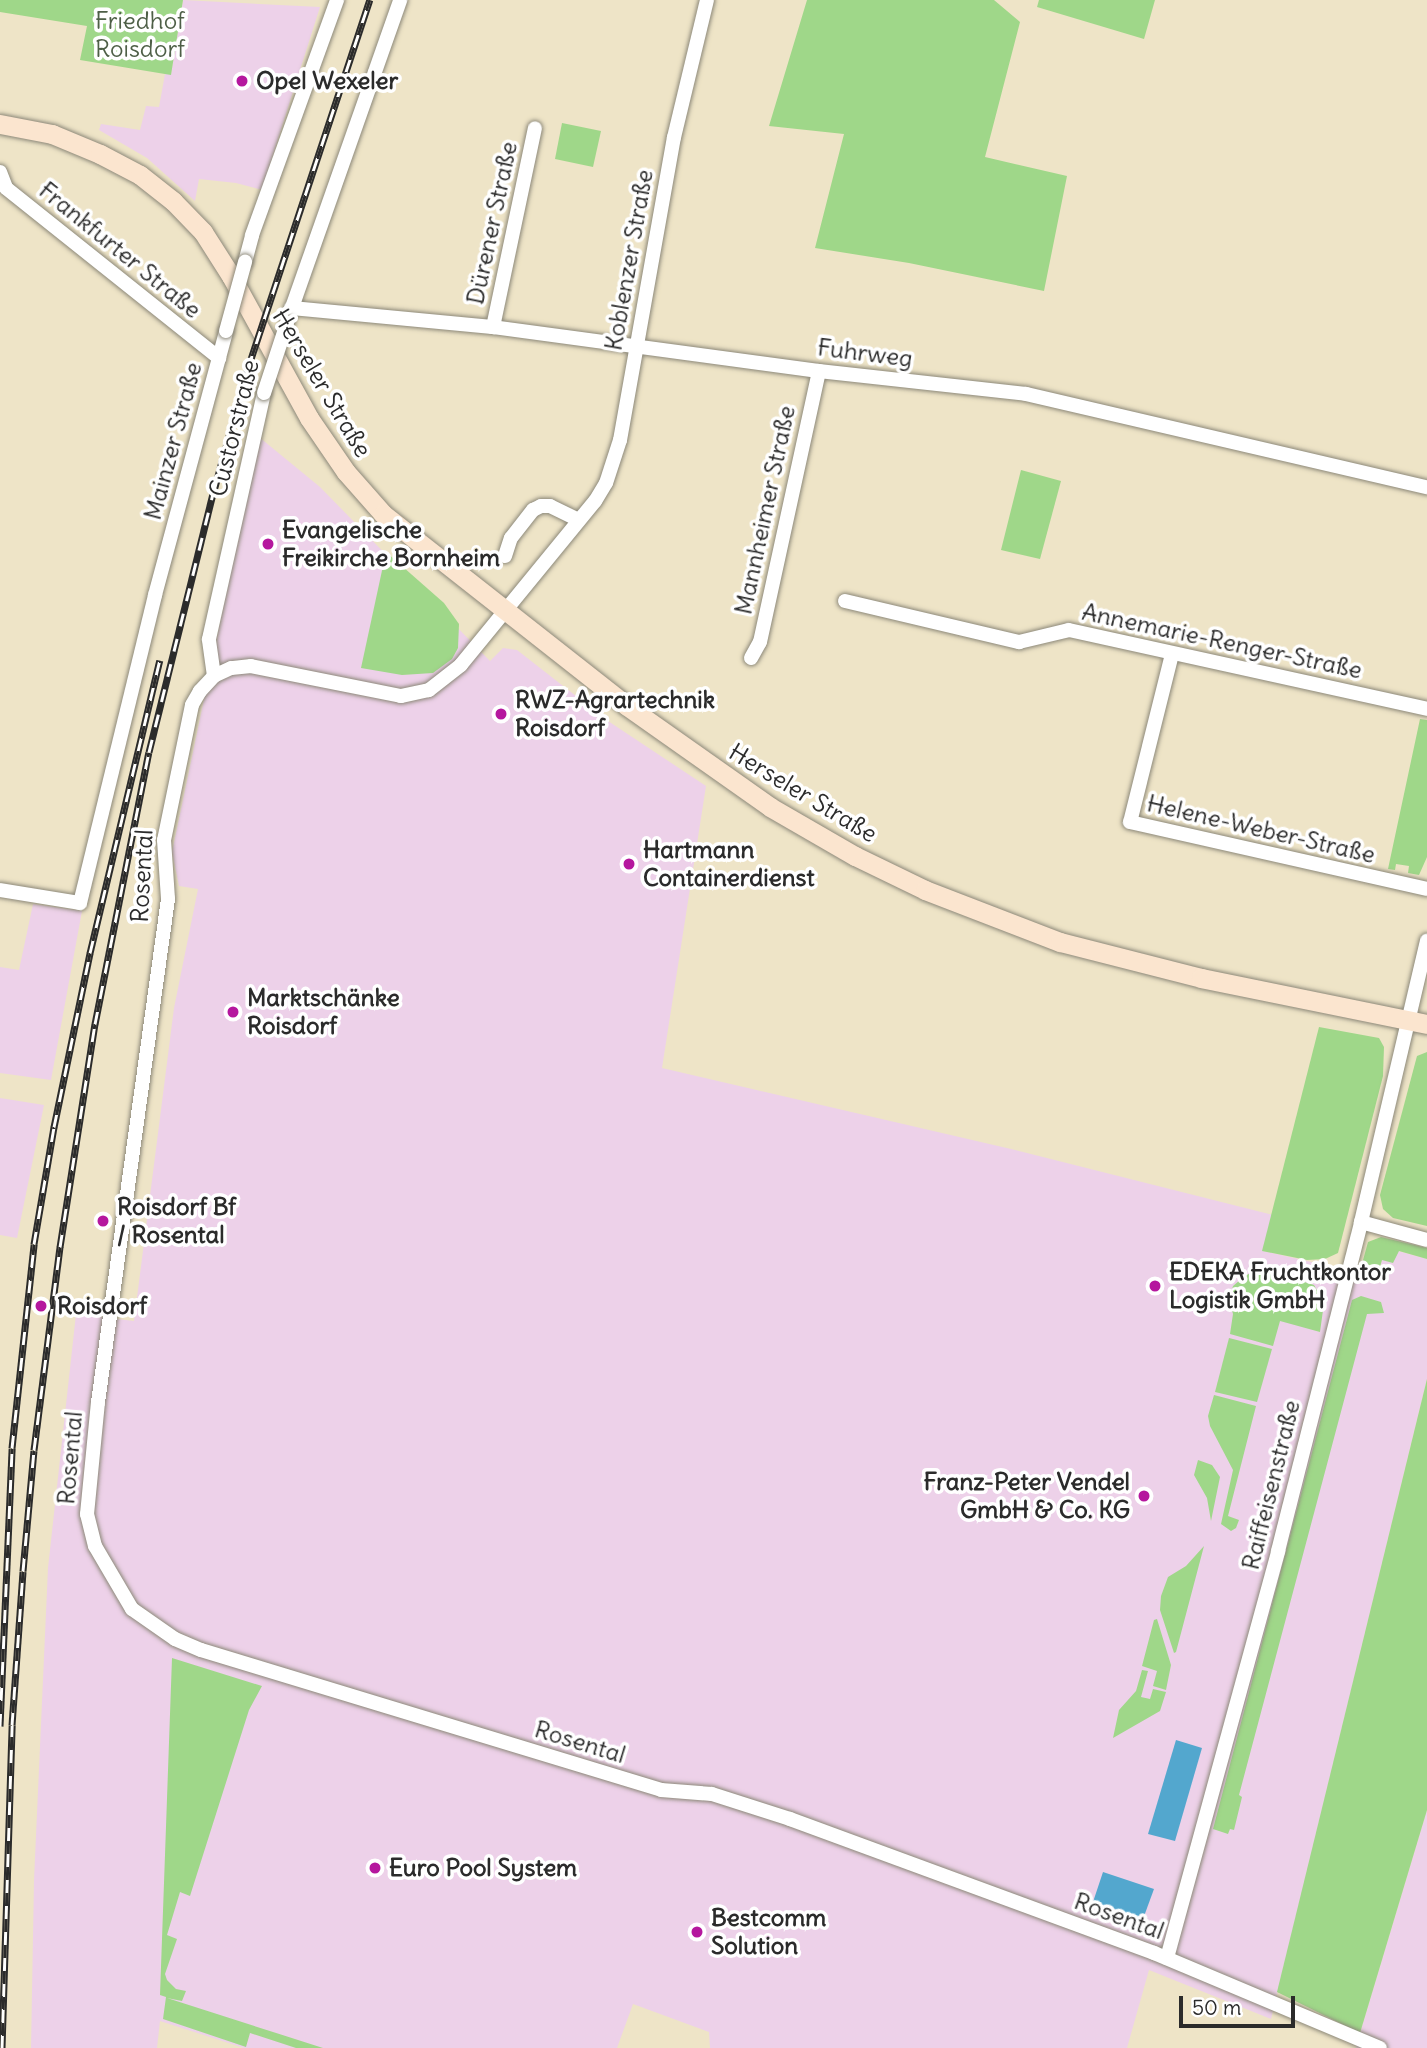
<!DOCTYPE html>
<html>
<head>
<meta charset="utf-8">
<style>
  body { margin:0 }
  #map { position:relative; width:1427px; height:2048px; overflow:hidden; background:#eee4c7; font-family:Delius,sans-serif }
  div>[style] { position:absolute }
  .built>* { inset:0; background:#edd1e9 }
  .green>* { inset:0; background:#9fd789 }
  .water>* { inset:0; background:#53a7ce }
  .roads { filter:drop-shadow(0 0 2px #8c8879) drop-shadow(0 0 2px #8c8879) }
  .minor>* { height:14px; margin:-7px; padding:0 7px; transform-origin:7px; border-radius:7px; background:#fff }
  .secondary>* { height:19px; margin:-9.5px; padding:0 9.5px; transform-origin:9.5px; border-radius:9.5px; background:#fbe5cf }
  .rail>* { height:7px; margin-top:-3.5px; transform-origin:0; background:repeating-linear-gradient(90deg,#fff 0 13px,#2b2b2b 0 26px); box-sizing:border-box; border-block:2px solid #2b2b2b }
  .bridges { filter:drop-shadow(0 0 2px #8c8879) drop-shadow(0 0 2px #8c8879) }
  .minor-bridge>* { height:14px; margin:-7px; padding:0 7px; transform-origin:7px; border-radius:7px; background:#fff }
  .dots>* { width:19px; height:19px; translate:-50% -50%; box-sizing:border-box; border:4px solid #fff; border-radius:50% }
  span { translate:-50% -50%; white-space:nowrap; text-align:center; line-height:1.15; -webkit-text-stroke:7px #fff; paint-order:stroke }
  .park-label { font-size:24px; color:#4e5f47 }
  .poi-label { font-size:24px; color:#2b2b2b; font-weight:700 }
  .left { translate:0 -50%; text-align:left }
  .right { translate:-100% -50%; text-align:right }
  .street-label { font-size:24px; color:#2b2b2b }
  .scale { position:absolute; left:1179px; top:1996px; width:116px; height:32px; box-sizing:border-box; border:4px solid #2b2b2b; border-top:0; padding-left:9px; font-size:21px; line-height:24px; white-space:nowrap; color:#2b2b2b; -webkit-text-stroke:5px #fff; paint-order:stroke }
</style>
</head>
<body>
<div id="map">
  <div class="built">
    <div style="clip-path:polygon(183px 0,320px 7px,265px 180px,274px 193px,236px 183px,199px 179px,195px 201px,147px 158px,99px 130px,101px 124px,140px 130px,146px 106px,159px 107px,165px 74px,171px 74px)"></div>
    <div style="clip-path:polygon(259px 437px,320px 487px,490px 661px,503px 648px,517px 650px,608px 721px,706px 786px,662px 1068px,1011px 1149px,1273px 1215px,1263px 1251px,1377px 1277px,1382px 1260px,1398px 1251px,1427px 1259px,1427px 1379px,1271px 2019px,1149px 1970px,1127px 2048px,710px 2048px,709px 2032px,633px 2004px,617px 2048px,244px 2048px,160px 2021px,157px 2048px,31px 2048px,34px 1880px,48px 1568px,76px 1314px,134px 1321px,174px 1008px,198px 889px,179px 886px,172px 852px)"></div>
    <div style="clip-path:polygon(33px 904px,82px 911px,51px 1080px,0 1073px,0 967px,19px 970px)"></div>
    <div style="clip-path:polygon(0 1098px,44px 1105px,17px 1238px,0 1235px)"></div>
    <div style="clip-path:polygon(1427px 1810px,1427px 2048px,1356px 2048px,1360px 2033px)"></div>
  </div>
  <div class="green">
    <div style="clip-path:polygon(0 0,183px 0,171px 75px,80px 60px,87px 26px,0 12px)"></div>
    <div style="clip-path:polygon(807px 0,994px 0,1020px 22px,985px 157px,1067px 176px,1044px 291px,909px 263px,815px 248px,844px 134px,769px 126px)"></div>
    <div style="clip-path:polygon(1039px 0,1155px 0,1144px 39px,1037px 7px)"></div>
    <div style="clip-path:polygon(562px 123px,601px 131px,593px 167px,555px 159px)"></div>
    <div style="clip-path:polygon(1021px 470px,1061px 481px,1040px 559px,1001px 550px)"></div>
    <div style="clip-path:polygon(386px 552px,444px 603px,459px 624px,458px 648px,452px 659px,433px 673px,402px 675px,361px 668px)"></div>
    <div style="clip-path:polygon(1420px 719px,1427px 720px,1427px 857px,1419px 875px,1408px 873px,1409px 866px,1396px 864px,1395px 870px,1388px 869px)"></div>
    <div style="clip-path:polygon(1319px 1027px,1379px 1038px,1384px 1047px,1383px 1076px,1338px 1253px,1325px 1259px,1307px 1260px,1262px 1251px)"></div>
    <div style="clip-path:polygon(1427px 1052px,1427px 1226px,1393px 1218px,1383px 1209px,1380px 1195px,1417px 1056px)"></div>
    <div style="clip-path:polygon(1381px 1237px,1427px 1248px,1427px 1259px,1399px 1251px,1393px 1263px,1382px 1260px,1377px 1277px,1360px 1271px,1368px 1242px)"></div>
    <div style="clip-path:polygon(1257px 1271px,1276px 1273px,1314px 1285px,1324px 1303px,1320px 1332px,1280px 1321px,1273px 1346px,1230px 1334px,1233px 1314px,1229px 1300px,1233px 1286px,1246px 1275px)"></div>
    <div style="clip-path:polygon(1361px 1296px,1381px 1302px,1384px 1313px,1367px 1314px,1239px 1795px,1242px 1797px,1234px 1830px,1230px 1829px,1228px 1834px,1213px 1829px,1352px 1300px)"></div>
    <div style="clip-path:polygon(1229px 1338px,1272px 1349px,1257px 1402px,1215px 1392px)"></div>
    <div style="clip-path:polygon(1427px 1379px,1427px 1810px,1360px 2033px,1277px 1992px)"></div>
    <div style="clip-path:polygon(1214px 1395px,1256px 1406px,1228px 1516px,1239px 1520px,1236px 1528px,1231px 1531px,1221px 1524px,1233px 1470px,1210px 1426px,1208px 1416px)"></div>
    <div style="clip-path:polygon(1198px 1460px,1212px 1465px,1220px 1477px,1211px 1521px,1207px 1498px,1194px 1475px)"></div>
    <div style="clip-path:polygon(1204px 1546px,1176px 1652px,1174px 1653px,1160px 1610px,1161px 1596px,1168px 1577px,1186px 1566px)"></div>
    <div style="clip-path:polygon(1157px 1619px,1171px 1665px,1166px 1690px,1153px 1686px,1157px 1671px,1142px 1666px,1154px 1620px)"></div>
    <div style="clip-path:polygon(172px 1658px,262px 1686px,249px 1710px,190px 1896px,180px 1892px,167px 1935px,177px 1939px,165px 1974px,167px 1980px,176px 1989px,186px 1991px,182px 2001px,167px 1998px,323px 2048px,296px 2048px,250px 2033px,246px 2047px,163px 2019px,166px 1997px,160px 1995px)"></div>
    <div style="clip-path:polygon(1142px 1670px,1148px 1671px,1141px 1697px,1150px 1699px,1153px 1689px,1166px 1692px,1160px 1711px,1113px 1738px,1119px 1710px,1136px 1691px)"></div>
  </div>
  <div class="water">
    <div style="clip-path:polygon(1176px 1740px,1202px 1748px,1175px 1841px,1148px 1834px)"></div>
    <div style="clip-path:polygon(1103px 1872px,1154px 1889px,1143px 1919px,1093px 1902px)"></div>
  </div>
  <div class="roads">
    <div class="minor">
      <div style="left:707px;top:0;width:141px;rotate:103.5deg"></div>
      <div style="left:674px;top:137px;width:308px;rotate:100.1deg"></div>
      <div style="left:620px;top:440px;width:45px;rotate:108deg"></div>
      <div style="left:606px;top:483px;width:21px;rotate:121deg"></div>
      <div style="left:595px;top:501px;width:212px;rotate:129.3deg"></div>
      <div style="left:461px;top:665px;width:41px;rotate:142deg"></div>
      <div style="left:429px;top:690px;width:29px;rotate:168deg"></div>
      <div style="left:401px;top:696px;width:153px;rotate:-168.7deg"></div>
      <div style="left:251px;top:666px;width:20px;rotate:174deg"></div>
      <div style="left:231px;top:668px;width:19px;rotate:155deg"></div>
      <div style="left:214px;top:676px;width:21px;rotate:133deg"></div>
      <div style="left:200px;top:691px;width:16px;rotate:120deg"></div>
      <div style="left:192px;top:705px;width:138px;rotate:101.7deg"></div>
      <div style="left:164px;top:840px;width:59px;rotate:86.1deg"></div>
      <div style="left:168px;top:899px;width:508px;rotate:97.92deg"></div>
      <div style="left:98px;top:1402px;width:113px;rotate:95.6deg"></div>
      <div style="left:87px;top:1514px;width:33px;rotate:76deg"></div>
      <div style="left:95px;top:1546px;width:73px;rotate:59.6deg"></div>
      <div style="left:132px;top:1609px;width:52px;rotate:34.9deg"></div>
      <div style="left:175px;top:1639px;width:28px;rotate:23deg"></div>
      <div style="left:201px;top:1650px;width:481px;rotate:16.9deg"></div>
      <div style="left:661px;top:1790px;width:51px;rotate:4.5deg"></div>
      <div style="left:712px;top:1794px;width:82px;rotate:17.8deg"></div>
      <div style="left:790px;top:1819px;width:388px;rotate:20.2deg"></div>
      <div style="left:1154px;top:1953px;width:245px;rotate:22.8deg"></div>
      <div style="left:0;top:172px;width:17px;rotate:69deg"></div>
      <div style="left:6px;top:188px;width:273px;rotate:38.6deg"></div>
      <div style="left:245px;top:262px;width:28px;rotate:-75deg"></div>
      <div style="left:252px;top:235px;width:250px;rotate:-70.1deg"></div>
      <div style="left:291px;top:308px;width:203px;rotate:5.4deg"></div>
      <div style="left:493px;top:327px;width:329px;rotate:7.7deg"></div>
      <div style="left:819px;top:371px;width:208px;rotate:6.3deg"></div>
      <div style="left:1026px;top:394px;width:412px;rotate:13.1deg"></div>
      <div style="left:289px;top:316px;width:335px;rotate:-70.6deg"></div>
      <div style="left:493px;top:327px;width:203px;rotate:-78.1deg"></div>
      <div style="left:505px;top:556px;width:19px;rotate:-72deg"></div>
      <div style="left:511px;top:538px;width:36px;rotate:-52deg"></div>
      <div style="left:533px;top:510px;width:9px;rotate:-27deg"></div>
      <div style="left:541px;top:506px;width:9px"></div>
      <div style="left:550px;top:506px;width:32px;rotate:26deg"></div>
      <div style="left:845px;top:601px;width:179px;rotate:13.3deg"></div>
      <div style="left:1019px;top:642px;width:51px;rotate:-13.5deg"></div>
      <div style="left:1069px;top:630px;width:367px;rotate:12.4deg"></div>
      <div style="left:1172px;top:654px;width:173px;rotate:104deg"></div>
      <div style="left:1130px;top:822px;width:304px;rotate:12.7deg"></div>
      <div style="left:751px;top:658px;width:18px;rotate:-61deg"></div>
      <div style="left:760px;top:642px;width:277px;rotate:-77.7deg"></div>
      <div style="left:214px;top:676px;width:37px;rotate:-98deg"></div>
      <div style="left:209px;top:639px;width:252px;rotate:-77.4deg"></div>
      <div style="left:0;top:890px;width:81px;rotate:9.2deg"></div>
      <div style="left:80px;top:903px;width:317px;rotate:-76.3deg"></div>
      <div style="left:155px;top:595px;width:273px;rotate:-74.9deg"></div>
      <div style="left:1361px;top:1222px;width:68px;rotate:15.3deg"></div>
      <div style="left:1167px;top:1958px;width:422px;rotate:-74.7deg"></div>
      <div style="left:1278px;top:1551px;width:339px;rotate:-75.8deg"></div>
      <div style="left:1361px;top:1222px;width:289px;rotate:-76.8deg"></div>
    </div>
    <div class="secondary">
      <div style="left:0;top:124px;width:53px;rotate:10.9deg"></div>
      <div style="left:52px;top:134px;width:52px;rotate:22.6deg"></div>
      <div style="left:100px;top:154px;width:45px;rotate:27.7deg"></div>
      <div style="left:140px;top:175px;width:42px;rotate:38.2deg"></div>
      <div style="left:173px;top:201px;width:43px;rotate:45.9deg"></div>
      <div style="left:203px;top:232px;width:52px;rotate:57.5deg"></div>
      <div style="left:231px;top:276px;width:162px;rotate:61.2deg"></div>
      <div style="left:309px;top:418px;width:65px;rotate:55.6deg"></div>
      <div style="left:346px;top:472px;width:56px;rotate:48.6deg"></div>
      <div style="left:383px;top:514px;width:310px;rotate:38.2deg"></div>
      <div style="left:627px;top:706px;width:175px;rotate:35.2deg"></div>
      <div style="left:770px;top:807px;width:98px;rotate:30deg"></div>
      <div style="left:855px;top:856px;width:78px;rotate:25.9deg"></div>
      <div style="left:925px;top:890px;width:145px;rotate:21.1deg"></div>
      <div style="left:1060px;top:942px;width:146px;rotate:14.3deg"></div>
      <div style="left:1201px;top:978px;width:231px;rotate:11.5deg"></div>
    </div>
  </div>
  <div class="rail">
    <div style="left:0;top:1726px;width:278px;rotate:-87.5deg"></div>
    <div style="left:12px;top:1448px;width:205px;rotate:-83.8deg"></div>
    <div style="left:34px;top:1244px;width:119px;rotate:-80.3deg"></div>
    <div style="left:54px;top:1127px;width:178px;rotate:-78.3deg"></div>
    <div style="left:90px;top:953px;width:301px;rotate:-76.6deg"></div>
    <div style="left:2px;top:2048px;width:323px;rotate:-88.2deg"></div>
    <div style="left:12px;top:1725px;width:154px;rotate:-85.9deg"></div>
    <div style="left:23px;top:1571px;width:121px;rotate:-84.8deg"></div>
    <div style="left:34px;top:1450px;width:205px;rotate:-82.7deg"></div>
    <div style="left:60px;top:1247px;width:226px;rotate:-81.1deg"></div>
    <div style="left:95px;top:1024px;width:277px;rotate:-78.8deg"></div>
    <div style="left:149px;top:752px;width:266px;rotate:-76.1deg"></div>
    <div style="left:213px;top:494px;width:131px;rotate:-74.5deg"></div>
    <div style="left:248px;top:368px;width:388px;rotate:-71.7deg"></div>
  </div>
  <div class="bridges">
    <div class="minor-bridge">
      <div style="left:226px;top:331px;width:72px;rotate:-74.6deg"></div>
      <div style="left:264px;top:393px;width:74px;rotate:-71.8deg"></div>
    </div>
  </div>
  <div class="dots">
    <div style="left:242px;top:81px;background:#b5179e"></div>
    <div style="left:268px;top:544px;background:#b5179e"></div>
    <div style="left:501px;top:714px;background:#b5179e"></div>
    <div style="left:629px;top:864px;background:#b5179e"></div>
    <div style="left:233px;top:1012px;background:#b5179e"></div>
    <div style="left:103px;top:1221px;background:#b5179e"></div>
    <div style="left:1155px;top:1286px;background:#b5179e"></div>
    <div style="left:41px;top:1306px;background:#b5179e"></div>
    <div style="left:1144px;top:1496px;background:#b5179e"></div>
    <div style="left:375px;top:1868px;background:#b5179e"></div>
    <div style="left:697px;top:1932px;background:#b5179e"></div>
  </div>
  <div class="park-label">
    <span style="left:140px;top:35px">Friedhof<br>Roisdorf</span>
  </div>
  <div class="poi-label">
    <span class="left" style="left:256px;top:81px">Opel Wexeler</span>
    <span class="left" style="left:282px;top:544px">Evangelische<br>Freikirche Bornheim</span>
    <span class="left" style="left:515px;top:714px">RWZ-Agrartechnik<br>Roisdorf</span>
    <span class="left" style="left:643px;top:864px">Hartmann<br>Containerdienst</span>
    <span class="left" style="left:247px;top:1012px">Marktschänke<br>Roisdorf</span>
    <span class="left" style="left:117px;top:1221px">Roisdorf Bf<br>/ Rosental</span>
    <span class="left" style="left:1169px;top:1286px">EDEKA Fruchtkontor<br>Logistik GmbH</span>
    <span class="left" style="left:57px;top:1306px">Roisdorf</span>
    <span class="right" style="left:1130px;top:1496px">Franz-Peter Vendel<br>GmbH &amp; Co. KG</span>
    <span class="left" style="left:389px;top:1868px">Euro Pool System</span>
    <span class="left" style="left:711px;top:1932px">Bestcomm<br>Solution</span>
  </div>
  <div class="street-label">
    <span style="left:492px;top:223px;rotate:-78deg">Dürener Straße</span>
    <span style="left:120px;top:250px;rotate:39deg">Frankfurter Straße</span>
    <span style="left:629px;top:260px;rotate:-80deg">Koblenzer Straße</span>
    <span style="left:865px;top:353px;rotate:7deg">Fuhrweg</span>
    <span style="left:322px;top:383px;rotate:59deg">Herseler Straße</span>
    <span style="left:234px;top:428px;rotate:-76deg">Custorstraße</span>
    <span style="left:173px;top:441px;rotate:-75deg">Mainzer Straße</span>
    <span style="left:765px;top:510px;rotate:-78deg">Mannheimer Straße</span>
    <span style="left:1222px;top:641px;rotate:12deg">Annemarie-Renger-Straße</span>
    <span style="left:803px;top:793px;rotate:31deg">Herseler Straße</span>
    <span style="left:1261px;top:829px;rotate:13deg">Helene-Weber-Straße</span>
    <span style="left:142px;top:876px;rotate:-87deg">Rosental</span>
    <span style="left:70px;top:1458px;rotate:-85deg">Rosental</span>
    <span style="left:1271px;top:1485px;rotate:-76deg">Raiffeisenstraße</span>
    <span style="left:580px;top:1742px;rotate:17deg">Rosental</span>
    <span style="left:1119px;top:1916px;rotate:20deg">Rosental</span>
  </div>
  <div class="scale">50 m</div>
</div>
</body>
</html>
